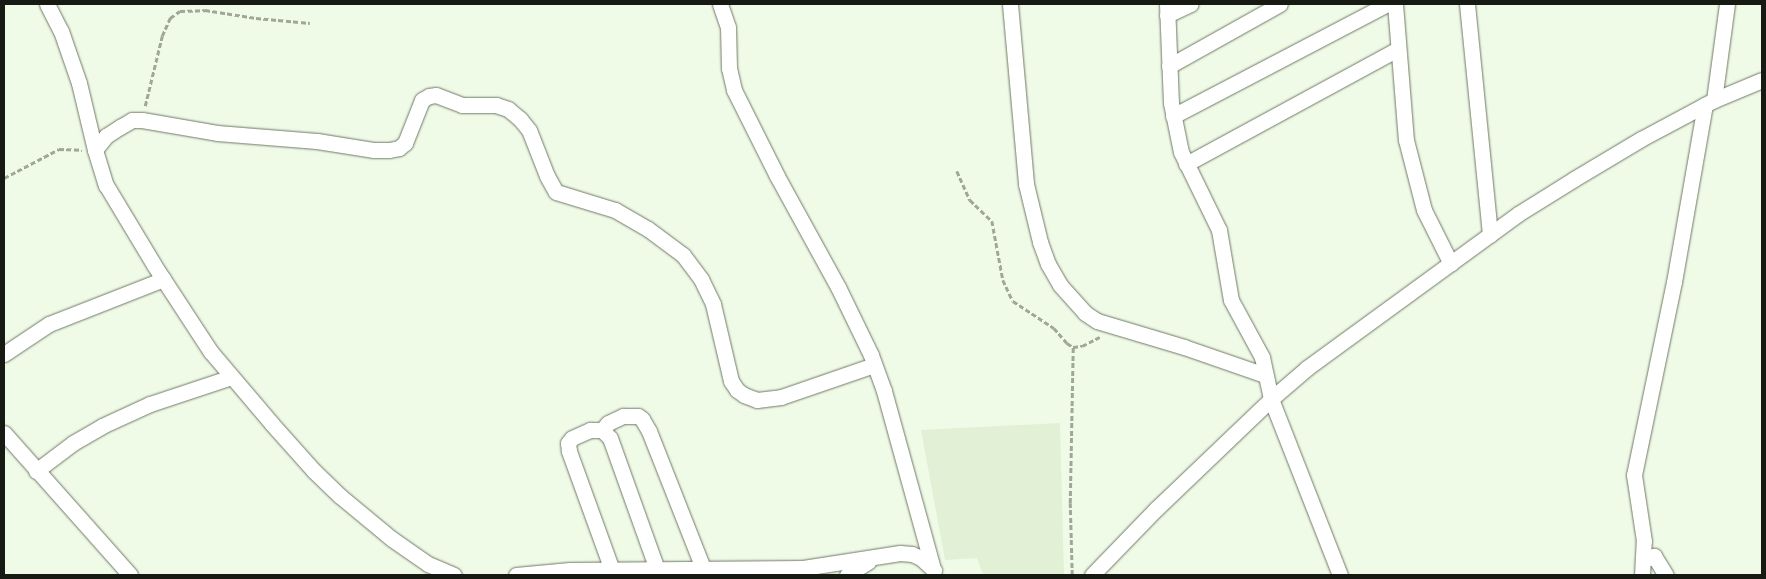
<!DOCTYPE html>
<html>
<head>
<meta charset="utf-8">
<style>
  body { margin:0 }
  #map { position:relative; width:1766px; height:579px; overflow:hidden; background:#f0fbe7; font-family:"PT Sans Narrow",sans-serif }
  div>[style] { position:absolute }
  .built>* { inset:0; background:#e2f0d5 }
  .path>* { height:2.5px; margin-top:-1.25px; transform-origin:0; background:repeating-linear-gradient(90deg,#9fa798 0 5px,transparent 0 7.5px) }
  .roads { filter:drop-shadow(0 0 1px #6f7866) drop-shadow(0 0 1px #6f7866) }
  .minor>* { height:15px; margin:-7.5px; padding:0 7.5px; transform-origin:7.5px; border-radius:7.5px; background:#fff }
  span { translate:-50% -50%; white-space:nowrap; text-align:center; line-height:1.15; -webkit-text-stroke:4.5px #fff; paint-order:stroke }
  .frame { position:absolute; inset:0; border:5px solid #161a13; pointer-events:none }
</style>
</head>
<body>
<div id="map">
  <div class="built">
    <div style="clip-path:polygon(1060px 423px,1064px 575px,983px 575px,977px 558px,945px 560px,921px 430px)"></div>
  </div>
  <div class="path">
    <div style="left:145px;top:106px;width:72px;rotate:-76.3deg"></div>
    <div style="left:162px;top:36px;width:20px;rotate:-66deg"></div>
    <div style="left:170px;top:18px;width:12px;rotate:-35deg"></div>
    <div style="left:180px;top:11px;width:25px;rotate:-2deg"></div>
    <div style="left:205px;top:10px;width:52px;rotate:8.9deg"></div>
    <div style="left:256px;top:18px;width:54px;rotate:5.3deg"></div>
    <div style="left:957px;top:171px;width:32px;rotate:66deg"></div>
    <div style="left:970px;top:200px;width:30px;rotate:44deg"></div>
    <div style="left:992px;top:221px;width:60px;rotate:79.4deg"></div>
    <div style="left:1003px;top:280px;width:23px;rotate:65deg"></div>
    <div style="left:1013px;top:301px;width:49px;rotate:33.4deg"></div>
    <div style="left:1054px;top:328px;width:20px;rotate:49deg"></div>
    <div style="left:1067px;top:343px;width:7px;rotate:34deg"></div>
    <div style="left:1073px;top:347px;width:9px;rotate:-6deg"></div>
    <div style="left:1082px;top:346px;width:20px;rotate:-27deg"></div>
    <div style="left:4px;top:178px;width:62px;rotate:-27.8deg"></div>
    <div style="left:59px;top:149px;width:23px;rotate:2deg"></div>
    <div style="left:1072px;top:575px;width:72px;rotate:-91.6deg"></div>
    <div style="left:1070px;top:503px;width:156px;rotate:-88.9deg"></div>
  </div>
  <div class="roads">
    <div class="minor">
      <div style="left:47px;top:4px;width:30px;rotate:63deg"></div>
      <div style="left:61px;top:31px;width:55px;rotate:70.9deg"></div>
      <div style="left:79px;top:83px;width:69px;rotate:76.6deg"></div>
      <div style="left:95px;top:150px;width:37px;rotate:73deg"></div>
      <div style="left:106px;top:185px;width:93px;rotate:59deg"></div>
      <div style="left:154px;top:265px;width:104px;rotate:56.8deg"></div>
      <div style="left:211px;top:352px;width:94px;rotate:49.7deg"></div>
      <div style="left:272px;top:424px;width:63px;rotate:48.2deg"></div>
      <div style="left:314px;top:471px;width:36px;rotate:44deg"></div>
      <div style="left:340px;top:496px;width:67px;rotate:39.6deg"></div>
      <div style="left:392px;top:539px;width:44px;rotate:34.8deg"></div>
      <div style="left:428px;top:564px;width:28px;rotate:23deg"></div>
      <div style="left:720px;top:4px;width:24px;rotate:71deg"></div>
      <div style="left:728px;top:27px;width:41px;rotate:88.6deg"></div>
      <div style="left:729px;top:68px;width:23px;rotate:77deg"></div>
      <div style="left:734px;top:90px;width:96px;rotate:63.4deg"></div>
      <div style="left:777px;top:176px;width:127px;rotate:61.2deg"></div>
      <div style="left:838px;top:287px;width:76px;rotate:64.1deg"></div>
      <div style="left:871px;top:355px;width:38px;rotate:70deg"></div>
      <div style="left:884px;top:391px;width:185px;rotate:74.6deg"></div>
      <div style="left:1010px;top:4px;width:181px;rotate:84.9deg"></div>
      <div style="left:1026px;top:184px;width:60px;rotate:76.4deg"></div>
      <div style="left:1040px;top:242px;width:23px;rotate:70deg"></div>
      <div style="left:1048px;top:264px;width:24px;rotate:60deg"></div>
      <div style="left:1060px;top:285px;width:38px;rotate:48deg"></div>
      <div style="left:1085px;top:313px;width:14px;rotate:34deg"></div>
      <div style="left:1097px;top:321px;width:91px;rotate:16.6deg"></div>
      <div style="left:1184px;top:347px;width:86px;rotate:19.1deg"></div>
      <div style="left:1167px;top:4px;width:99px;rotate:87.7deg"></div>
      <div style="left:1171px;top:103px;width:50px;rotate:78.5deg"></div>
      <div style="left:1181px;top:152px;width:87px;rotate:64deg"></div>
      <div style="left:1219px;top:230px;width:71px;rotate:80.3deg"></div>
      <div style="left:1231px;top:300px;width:65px;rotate:61.5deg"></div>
      <div style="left:1262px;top:357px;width:43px;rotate:77.9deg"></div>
      <div style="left:1271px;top:399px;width:189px;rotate:68.6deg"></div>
      <div style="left:1395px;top:4px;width:136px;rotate:85.4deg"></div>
      <div style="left:1406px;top:140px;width:72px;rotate:75.6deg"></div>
      <div style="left:1424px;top:210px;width:60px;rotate:63.4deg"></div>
      <div style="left:1467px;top:4px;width:232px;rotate:84.3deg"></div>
      <div style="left:1167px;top:15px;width:26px;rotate:-25deg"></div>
      <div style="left:1169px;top:66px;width:127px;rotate:-29.2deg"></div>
      <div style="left:1714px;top:100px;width:97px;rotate:-82.3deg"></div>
      <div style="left:1173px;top:116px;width:242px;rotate:-27.6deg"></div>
      <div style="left:95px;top:150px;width:18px;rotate:-52deg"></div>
      <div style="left:106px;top:136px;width:17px;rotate:-33deg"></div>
      <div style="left:120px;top:127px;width:14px;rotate:-30deg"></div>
      <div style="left:132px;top:120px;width:10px"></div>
      <div style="left:142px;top:120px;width:76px;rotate:9.8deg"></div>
      <div style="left:217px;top:133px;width:100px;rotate:4.6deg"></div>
      <div style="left:317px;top:141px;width:58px;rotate:9deg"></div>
      <div style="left:374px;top:150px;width:15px"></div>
      <div style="left:389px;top:150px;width:10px;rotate:-11deg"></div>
      <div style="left:399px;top:148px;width:8px;rotate:-40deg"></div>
      <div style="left:405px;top:143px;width:46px;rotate:-68.4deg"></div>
      <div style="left:422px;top:100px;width:8px;rotate:-30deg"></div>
      <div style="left:429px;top:96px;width:7px;rotate:-8deg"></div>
      <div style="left:436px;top:95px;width:28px;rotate:21deg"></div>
      <div style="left:462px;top:105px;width:34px"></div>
      <div style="left:496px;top:105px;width:13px;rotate:18deg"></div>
      <div style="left:508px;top:109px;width:16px;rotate:40deg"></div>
      <div style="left:520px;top:119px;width:14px;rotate:51deg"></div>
      <div style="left:529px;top:130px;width:49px;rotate:68.6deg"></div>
      <div style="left:547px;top:176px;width:18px;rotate:61deg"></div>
      <div style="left:556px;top:192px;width:62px;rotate:17deg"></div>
      <div style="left:615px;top:210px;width:38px;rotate:30deg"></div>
      <div style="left:648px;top:229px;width:44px;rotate:36.6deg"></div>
      <div style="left:683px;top:255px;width:30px;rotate:53deg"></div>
      <div style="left:701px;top:279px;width:28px;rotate:64deg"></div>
      <div style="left:713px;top:304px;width:79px;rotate:76.8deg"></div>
      <div style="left:731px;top:381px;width:11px;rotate:56deg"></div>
      <div style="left:737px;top:390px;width:9px;rotate:36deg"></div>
      <div style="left:744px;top:395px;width:14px;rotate:21deg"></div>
      <div style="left:757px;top:400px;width:24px;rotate:-7deg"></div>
      <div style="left:781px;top:397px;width:98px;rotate:-19deg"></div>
      <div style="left:1186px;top:164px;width:241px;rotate:-28.5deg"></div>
      <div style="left:4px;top:354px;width:54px;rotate:-33.7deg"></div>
      <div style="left:49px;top:324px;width:123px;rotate:-21.4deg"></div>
      <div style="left:602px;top:430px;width:9px;rotate:-49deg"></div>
      <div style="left:608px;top:423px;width:17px;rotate:-25deg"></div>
      <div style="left:623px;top:416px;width:15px"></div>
      <div style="left:638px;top:416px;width:5px;rotate:37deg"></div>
      <div style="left:642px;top:419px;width:14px;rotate:60deg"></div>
      <div style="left:649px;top:431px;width:147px;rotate:68.5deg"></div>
      <div style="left:4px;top:433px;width:190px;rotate:48.4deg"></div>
      <div style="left:36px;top:471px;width:46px;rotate:-37.1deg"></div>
      <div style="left:73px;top:443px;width:34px;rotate:-30deg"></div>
      <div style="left:102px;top:426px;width:53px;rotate:-24.6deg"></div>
      <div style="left:150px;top:404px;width:85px;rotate:-18.4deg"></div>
      <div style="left:1643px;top:560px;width:12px;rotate:-20deg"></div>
      <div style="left:1654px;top:556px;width:22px;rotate:58deg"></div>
      <div style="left:612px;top:570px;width:127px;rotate:-109.9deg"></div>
      <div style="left:569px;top:451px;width:8px;rotate:-97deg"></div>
      <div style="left:568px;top:443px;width:6px;rotate:-51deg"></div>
      <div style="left:572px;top:438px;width:20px;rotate:-24deg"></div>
      <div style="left:590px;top:430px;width:12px"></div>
      <div style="left:602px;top:430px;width:11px;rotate:45deg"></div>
      <div style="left:610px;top:438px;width:139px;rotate:70.3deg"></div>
      <div style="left:516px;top:575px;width:54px;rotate:-5.3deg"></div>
      <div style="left:570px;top:570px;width:233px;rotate:-0.5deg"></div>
      <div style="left:803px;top:568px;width:98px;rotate:-8.8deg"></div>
      <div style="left:900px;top:553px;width:12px;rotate:5deg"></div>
      <div style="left:912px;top:554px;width:10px;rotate:24deg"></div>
      <div style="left:921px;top:558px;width:18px;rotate:43deg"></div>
      <div style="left:847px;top:575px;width:25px;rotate:-32deg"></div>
      <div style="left:1092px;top:575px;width:92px;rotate:-45.9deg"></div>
      <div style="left:1156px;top:509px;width:159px;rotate:-43.7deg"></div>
      <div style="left:1271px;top:399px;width:48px;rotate:-40.7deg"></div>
      <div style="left:1307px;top:368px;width:261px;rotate:-36.1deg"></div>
      <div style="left:1518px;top:214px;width:66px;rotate:-32deg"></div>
      <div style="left:1574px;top:179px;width:78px;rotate:-30.8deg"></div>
      <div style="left:1641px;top:139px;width:83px;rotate:-28.1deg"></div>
      <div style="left:1714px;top:100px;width:52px;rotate:-22.6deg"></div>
      <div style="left:1642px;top:575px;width:34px;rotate:-87deg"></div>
      <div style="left:1644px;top:541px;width:67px;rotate:-98.6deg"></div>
      <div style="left:1634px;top:475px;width:197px;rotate:-78.3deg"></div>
      <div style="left:1674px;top:282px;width:180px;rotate:-80.1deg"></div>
    </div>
  </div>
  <div class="frame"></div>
</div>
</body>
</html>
